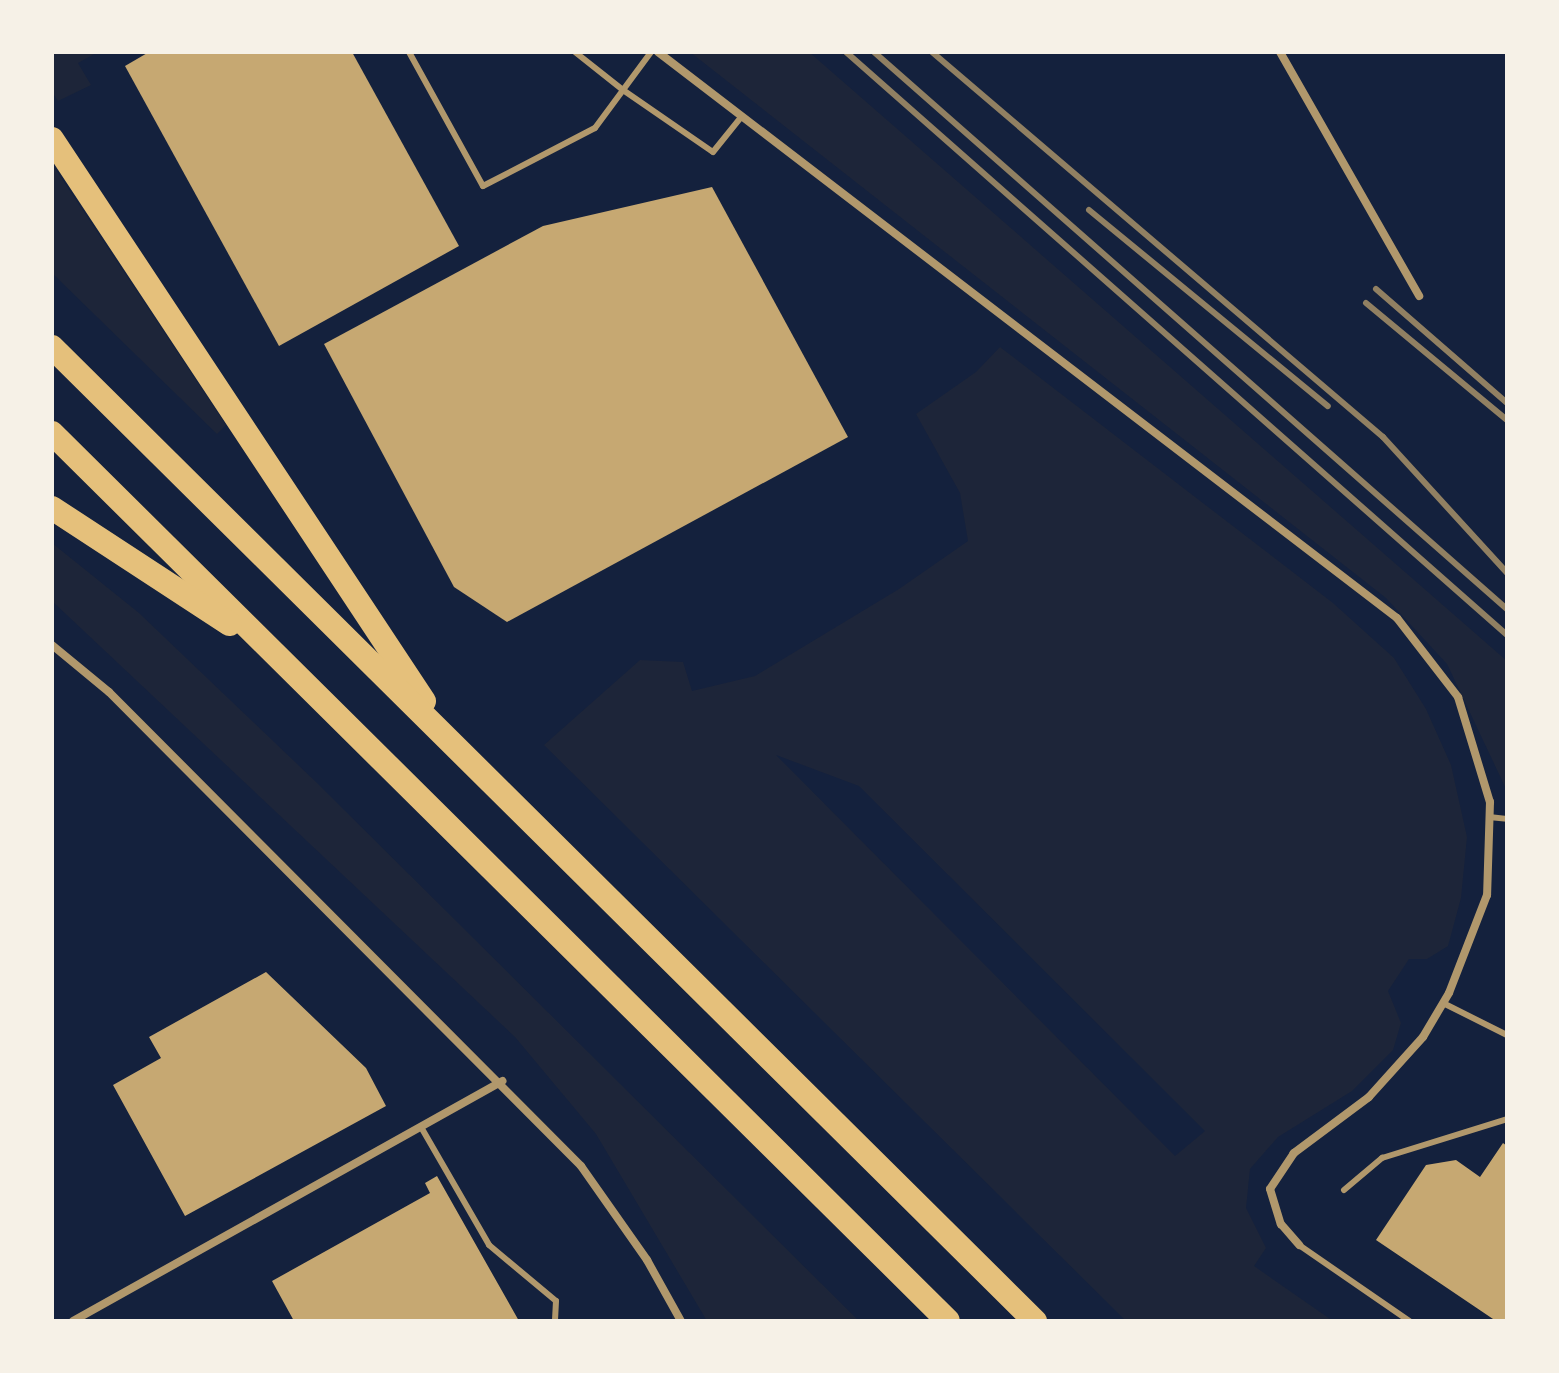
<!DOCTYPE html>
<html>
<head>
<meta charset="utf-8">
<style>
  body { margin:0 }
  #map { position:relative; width:1559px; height:1373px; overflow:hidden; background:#14213d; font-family:"Roboto Condensed",sans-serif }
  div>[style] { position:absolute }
  .green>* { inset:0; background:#1d2539 }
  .building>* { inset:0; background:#c6a872 }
  .service>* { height:6px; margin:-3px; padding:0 3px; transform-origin:3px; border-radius:3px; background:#b1986c }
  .minor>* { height:8px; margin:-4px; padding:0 4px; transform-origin:4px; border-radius:4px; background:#b1986c }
  .motorway>* { height:24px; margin:-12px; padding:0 12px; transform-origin:12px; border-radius:12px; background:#e5c07b }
  .rail>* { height:6px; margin:-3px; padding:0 3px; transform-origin:3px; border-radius:3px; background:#918062 }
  span { translate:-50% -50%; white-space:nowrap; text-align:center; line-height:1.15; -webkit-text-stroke:8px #f6f1e7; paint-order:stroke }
  .frame { position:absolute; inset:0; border:54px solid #f6f1e7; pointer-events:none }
</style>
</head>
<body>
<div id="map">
  <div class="green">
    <div style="clip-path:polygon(52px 52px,98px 52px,78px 63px,91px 85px,58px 101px,52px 92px)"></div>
    <div style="clip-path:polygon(690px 52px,809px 52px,1507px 661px,1507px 791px,1447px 664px,1386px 598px)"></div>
    <div style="clip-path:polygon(52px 164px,226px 425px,217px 434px,52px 273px)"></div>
    <div style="clip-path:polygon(evenodd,1000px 347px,1333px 603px,1394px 658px,1426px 709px,1451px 765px,1467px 837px,1461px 898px,1448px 946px,1427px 959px,1409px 959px,1388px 991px,1401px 1023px,1393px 1050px,1352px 1091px,1278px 1137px,1250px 1169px,1246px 1208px,1266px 1248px,1254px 1266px,1333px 1321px,1126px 1321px,544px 745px,640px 660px,683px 662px,692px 691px,755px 676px,899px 589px,968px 541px,960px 493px,916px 414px,976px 372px,1000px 347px,776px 755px,859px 786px,1205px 1131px,1175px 1156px,776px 755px)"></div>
    <div style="clip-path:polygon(52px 543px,139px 613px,316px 782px,859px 1321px,707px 1321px,596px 1134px,515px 1037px,52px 601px)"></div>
  </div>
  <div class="building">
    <div style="clip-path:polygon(149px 52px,352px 52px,459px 246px,279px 346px,125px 66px)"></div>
    <div style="clip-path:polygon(712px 187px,848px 437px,507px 622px,454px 587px,324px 344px,543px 226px)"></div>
    <div style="clip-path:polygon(266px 972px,366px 1068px,386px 1106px,185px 1216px,113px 1085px,161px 1058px,149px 1037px)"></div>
    <div style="clip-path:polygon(1503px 1143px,1507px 1146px,1507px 1321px,1496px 1321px,1376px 1240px,1426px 1165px,1456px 1160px,1480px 1177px)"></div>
    <div style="clip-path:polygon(437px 1176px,519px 1321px,294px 1321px,272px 1281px,430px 1193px,425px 1183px)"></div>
  </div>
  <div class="service">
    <div style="left:409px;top:52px;width:153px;rotate:61.1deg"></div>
    <div style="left:483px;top:186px;width:126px;rotate:-27.4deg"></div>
    <div style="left:595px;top:128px;width:47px;rotate:-53.6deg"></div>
    <div style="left:623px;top:90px;width:109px;rotate:34.6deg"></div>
    <div style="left:713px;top:152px;width:46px;rotate:-51.1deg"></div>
    <div style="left:575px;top:52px;width:61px;rotate:38.4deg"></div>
    <div style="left:623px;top:90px;width:47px;rotate:-53.6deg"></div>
    <div style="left:1489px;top:817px;width:18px;rotate:6deg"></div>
    <div style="left:1443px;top:1003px;width:72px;rotate:26.6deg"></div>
    <div style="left:421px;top:1127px;width:136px;rotate:60deg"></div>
    <div style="left:489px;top:1245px;width:87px;rotate:39.9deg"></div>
    <div style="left:556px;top:1301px;width:20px;rotate:93deg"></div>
    <div style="left:1344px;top:1190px;width:50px;rotate:-40.1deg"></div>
    <div style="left:1382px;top:1158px;width:131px;rotate:-17.3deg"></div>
    <div style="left:1299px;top:1245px;width:134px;rotate:34.6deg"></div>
  </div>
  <div class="minor">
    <div style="left:658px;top:52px;width:931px;rotate:37.45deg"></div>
    <div style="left:1397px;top:618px;width:100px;rotate:52.3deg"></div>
    <div style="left:1458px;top:697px;width:110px;rotate:73.1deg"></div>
    <div style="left:1490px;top:802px;width:93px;rotate:91.8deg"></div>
    <div style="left:1487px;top:895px;width:105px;rotate:111.2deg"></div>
    <div style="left:1449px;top:993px;width:51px;rotate:120.6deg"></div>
    <div style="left:1423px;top:1037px;width:81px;rotate:132deg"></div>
    <div style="left:1369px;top:1097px;width:94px;rotate:143.3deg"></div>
    <div style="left:1294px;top:1153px;width:43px;rotate:123.7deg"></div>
    <div style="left:1270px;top:1189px;width:37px;rotate:73deg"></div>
    <div style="left:1281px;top:1224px;width:28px;rotate:49deg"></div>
    <div style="left:1280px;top:52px;width:281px;rotate:60.3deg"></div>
    <div style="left:52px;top:645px;width:74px;rotate:39.5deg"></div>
    <div style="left:109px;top:692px;width:669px;rotate:45.12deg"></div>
    <div style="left:581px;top:1166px;width:115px;rotate:54.9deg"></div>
    <div style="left:647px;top:1260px;width:70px;rotate:60.9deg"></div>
    <div style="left:73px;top:1321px;width:492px;rotate:-29.2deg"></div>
  </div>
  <div class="motorway">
    <div style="left:52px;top:139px;width:674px;rotate:56.5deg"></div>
    <div style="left:52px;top:347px;width:1384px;rotate:44.74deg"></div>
    <div style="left:52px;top:433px;width:1261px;rotate:44.74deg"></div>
    <div style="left:52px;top:508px;width:212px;rotate:33.2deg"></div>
  </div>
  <div class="rail">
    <div style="left:846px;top:52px;width:881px;rotate:41.41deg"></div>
    <div style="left:874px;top:52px;width:843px;rotate:41.35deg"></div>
    <div style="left:932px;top:52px;width:593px;rotate:40.49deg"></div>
    <div style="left:1383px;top:437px;width:184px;rotate:47.6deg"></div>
    <div style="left:1089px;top:210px;width:309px;rotate:39.4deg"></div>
    <div style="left:1376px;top:289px;width:174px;rotate:41deg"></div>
    <div style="left:1366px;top:303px;width:183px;rotate:39.7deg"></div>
  </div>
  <div class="frame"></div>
</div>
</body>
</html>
